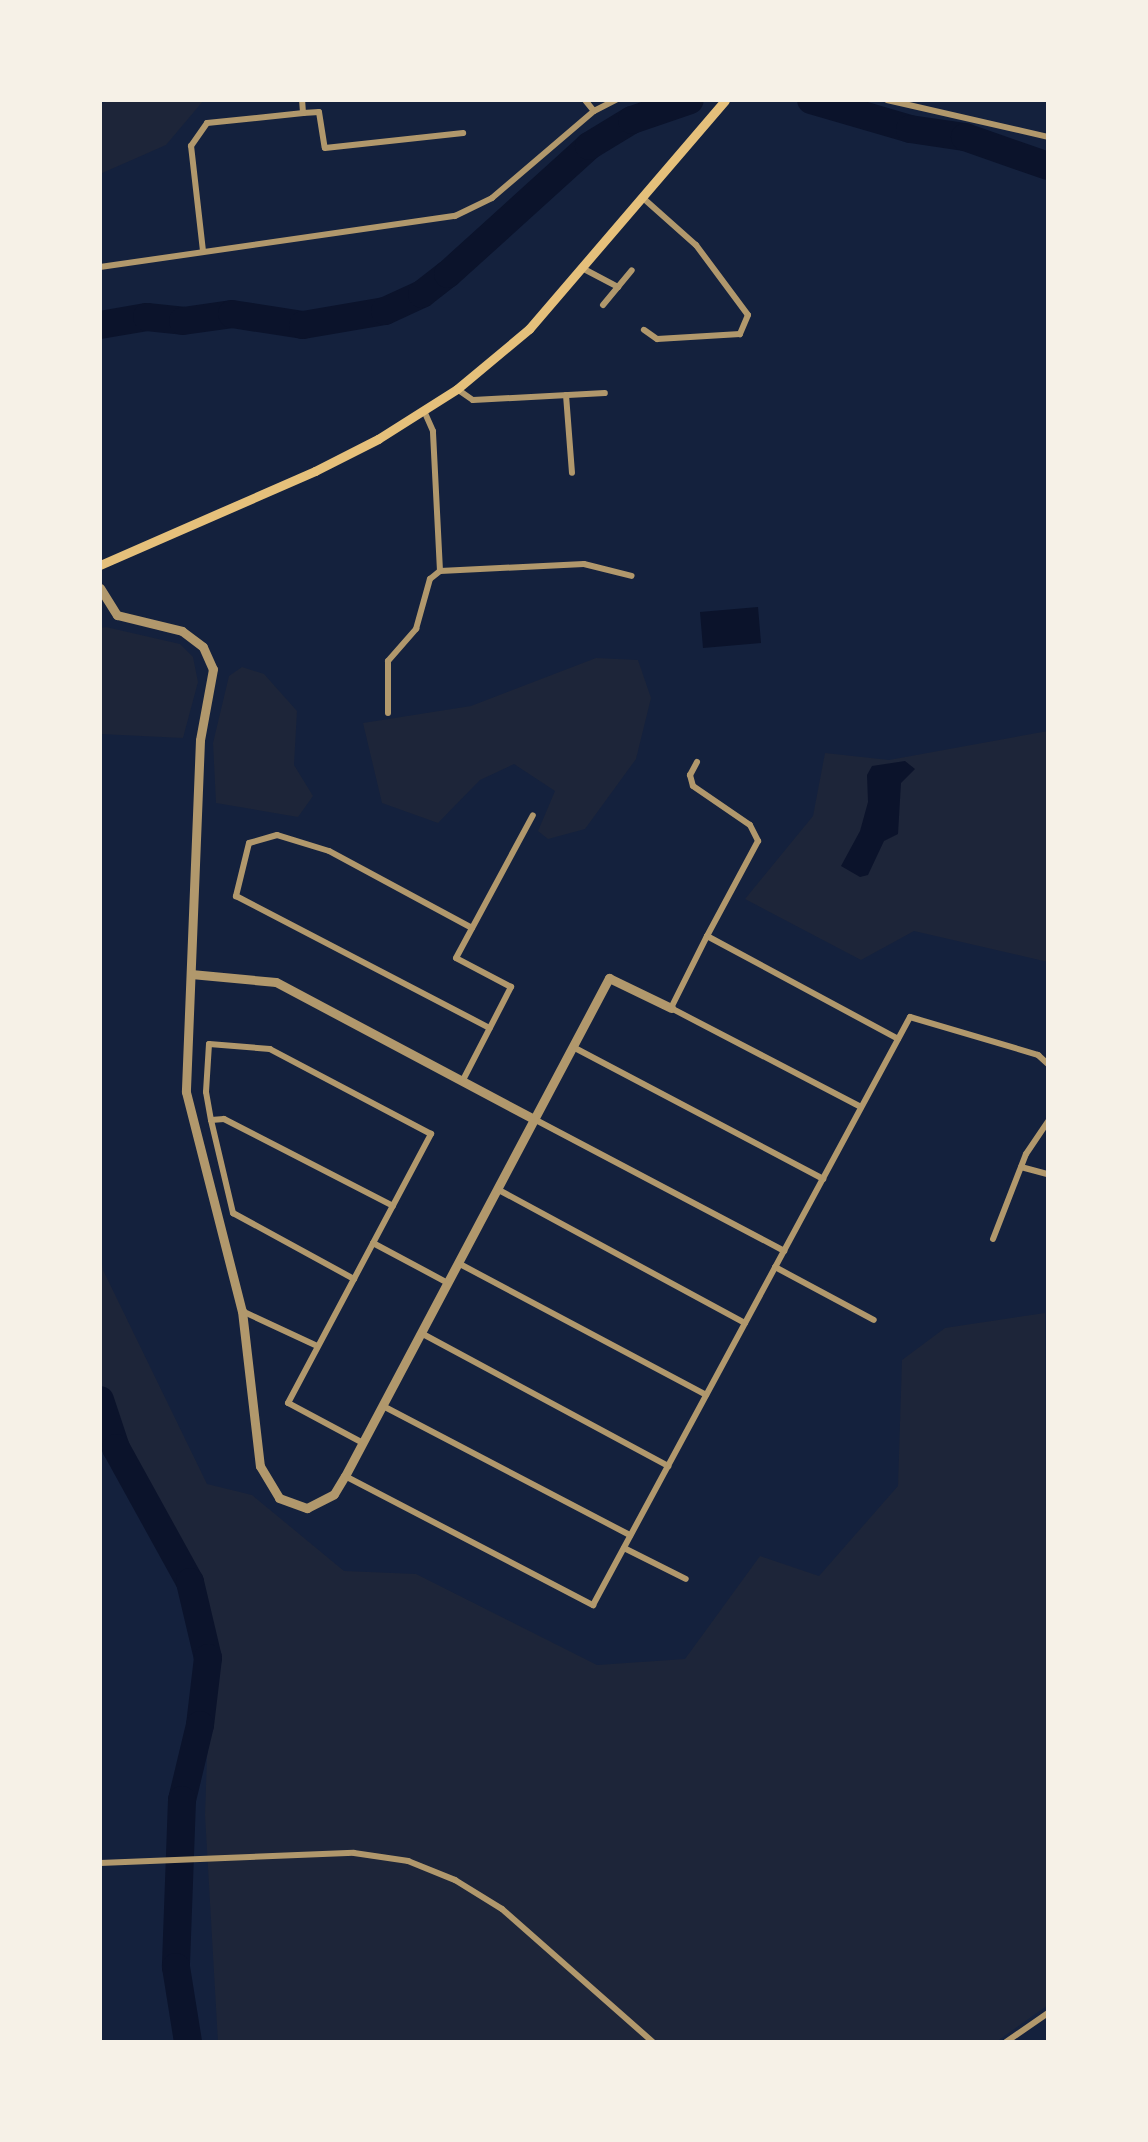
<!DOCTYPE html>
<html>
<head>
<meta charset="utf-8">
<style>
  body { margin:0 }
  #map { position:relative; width:1148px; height:2142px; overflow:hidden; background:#14213d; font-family:Inter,sans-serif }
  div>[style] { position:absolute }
  .green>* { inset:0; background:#1d2539 }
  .water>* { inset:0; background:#0b132b }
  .river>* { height:28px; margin:-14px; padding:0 14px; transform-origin:14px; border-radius:14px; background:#0b132b }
  .minor>* { height:6px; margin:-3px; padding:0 3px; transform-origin:3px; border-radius:3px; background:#b1986c }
  .tertiary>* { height:9px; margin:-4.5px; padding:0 4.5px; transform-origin:4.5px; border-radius:4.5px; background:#b1986c }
  .secondary>* { height:9px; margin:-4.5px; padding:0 4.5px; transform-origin:4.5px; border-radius:4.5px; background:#e5c07b }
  span { translate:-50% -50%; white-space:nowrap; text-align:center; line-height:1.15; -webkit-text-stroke:8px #f6f1e7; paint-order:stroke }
  .frame { position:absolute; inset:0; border:102px solid #f6f1e7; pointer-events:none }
</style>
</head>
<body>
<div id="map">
  <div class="green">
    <div style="clip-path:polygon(110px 100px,204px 100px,166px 145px,100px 174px,100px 105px)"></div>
    <div style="clip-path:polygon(106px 627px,180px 644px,193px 657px,198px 682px,183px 738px,100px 734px,100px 628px)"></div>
    <div style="clip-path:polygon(596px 658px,638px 660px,651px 698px,636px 759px,585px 829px,548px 839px,538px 831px,555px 791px,514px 764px,480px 780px,438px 823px,382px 803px,363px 723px,471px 706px)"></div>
    <div style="clip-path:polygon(242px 667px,264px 674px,297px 711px,294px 765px,313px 796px,298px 817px,216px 803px,213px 743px,229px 676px)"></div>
    <div style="clip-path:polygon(1048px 731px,1048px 962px,914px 931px,861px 960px,745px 899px,813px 816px,825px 753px,889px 760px)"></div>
    <div style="clip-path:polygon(100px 1249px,103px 1270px,207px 1484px,252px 1495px,344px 1571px,416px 1574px,597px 1665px,685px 1659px,760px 1556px,819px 1576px,898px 1486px,902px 1360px,945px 1328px,1045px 1313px,1048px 2005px,996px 2042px,218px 2042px,205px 1815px,207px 1756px,214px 1710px,214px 1654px,198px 1588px,122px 1446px,100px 1383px)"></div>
  </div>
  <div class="water">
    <div style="clip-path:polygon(758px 607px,761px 643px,703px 648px,700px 612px)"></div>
    <div style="clip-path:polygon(905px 761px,915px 769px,901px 783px,898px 834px,884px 841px,868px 875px,860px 877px,841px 866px,860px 831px,868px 802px,867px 775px,872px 766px)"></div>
  </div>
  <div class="river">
    <div style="left:811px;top:100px;width:103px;rotate:16.3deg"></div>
    <div style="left:910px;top:129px;width:56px;rotate:8.3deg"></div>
    <div style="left:965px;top:137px;width:88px;rotate:19.3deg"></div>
    <div style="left:100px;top:325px;width:48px;rotate:-9.7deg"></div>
    <div style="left:147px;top:317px;width:36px;rotate:6deg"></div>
    <div style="left:183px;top:321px;width:49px;rotate:-8.1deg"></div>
    <div style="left:232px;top:314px;width:72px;rotate:8.8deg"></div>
    <div style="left:303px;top:325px;width:83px;rotate:-9.7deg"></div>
    <div style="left:385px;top:311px;width:41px;rotate:-24.7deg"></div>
    <div style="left:422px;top:294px;width:33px;rotate:-38deg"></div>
    <div style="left:448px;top:274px;width:190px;rotate:-42.2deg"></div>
    <div style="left:589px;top:146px;width:50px;rotate:-31.2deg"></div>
    <div style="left:632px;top:120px;width:61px;rotate:-19deg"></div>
    <div style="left:100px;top:1400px;width:51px;rotate:71.6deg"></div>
    <div style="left:116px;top:1448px;width:153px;rotate:61.1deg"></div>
    <div style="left:190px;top:1582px;width:78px;rotate:76.7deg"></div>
    <div style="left:208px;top:1658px;width:67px;rotate:96.8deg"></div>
    <div style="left:200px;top:1725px;width:77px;rotate:103.5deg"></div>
    <div style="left:182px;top:1800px;width:167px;rotate:92.1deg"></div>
    <div style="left:176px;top:1967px;width:76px;rotate:80.9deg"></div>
  </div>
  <div class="minor">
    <div style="left:585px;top:100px;width:14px;rotate:51deg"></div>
    <div style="left:887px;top:100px;width:165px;rotate:12.9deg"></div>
    <div style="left:303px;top:113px;width:16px;rotate:-4deg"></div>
    <div style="left:319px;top:112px;width:36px;rotate:81deg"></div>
    <div style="left:325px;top:148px;width:139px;rotate:-6.2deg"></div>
    <div style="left:643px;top:198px;width:71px;rotate:41.6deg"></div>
    <div style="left:696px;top:245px;width:87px;rotate:53.4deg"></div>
    <div style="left:748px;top:315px;width:21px;rotate:113deg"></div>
    <div style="left:740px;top:334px;width:83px;rotate:176.6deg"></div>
    <div style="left:657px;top:339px;width:16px;rotate:-145deg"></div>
    <div style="left:203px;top:251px;width:106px;rotate:-96.5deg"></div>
    <div style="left:191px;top:146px;width:28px;rotate:-55deg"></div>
    <div style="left:207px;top:123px;width:97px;rotate:-5.9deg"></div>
    <div style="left:303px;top:113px;width:13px;rotate:-94deg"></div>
    <div style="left:100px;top:267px;width:359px;rotate:-8.2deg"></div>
    <div style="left:455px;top:216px;width:41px;rotate:-25.9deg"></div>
    <div style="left:492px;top:198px;width:134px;rotate:-40.5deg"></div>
    <div style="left:594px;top:111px;width:25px;rotate:-27deg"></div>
    <div style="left:582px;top:268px;width:41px;rotate:27.8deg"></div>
    <div style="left:603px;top:305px;width:45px;rotate:-50.4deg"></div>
    <div style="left:457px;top:389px;width:19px;rotate:35deg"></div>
    <div style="left:473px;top:400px;width:132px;rotate:-3deg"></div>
    <div style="left:566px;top:395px;width:78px;rotate:85.6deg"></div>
    <div style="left:440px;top:571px;width:144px;rotate:-2.8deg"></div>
    <div style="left:584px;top:564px;width:49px;rotate:14deg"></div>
    <div style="left:388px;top:713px;width:52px;rotate:-90deg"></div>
    <div style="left:388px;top:661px;width:43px;rotate:-48.8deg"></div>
    <div style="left:416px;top:629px;width:52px;rotate:-74.4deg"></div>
    <div style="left:430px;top:579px;width:13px;rotate:-39deg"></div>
    <div style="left:440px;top:571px;width:140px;rotate:-92.9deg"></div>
    <div style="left:433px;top:431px;width:22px;rotate:-114deg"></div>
    <div style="left:697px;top:762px;width:15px;rotate:118deg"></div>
    <div style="left:690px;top:775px;width:11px;rotate:75deg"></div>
    <div style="left:693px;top:786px;width:69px;rotate:34.4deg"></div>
    <div style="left:750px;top:825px;width:18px;rotate:63deg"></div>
    <div style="left:758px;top:841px;width:108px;rotate:118.2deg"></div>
    <div style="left:472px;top:928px;width:162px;rotate:-151.7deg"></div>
    <div style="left:329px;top:851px;width:54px;rotate:-162.9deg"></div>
    <div style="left:277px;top:835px;width:29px;rotate:164deg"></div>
    <div style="left:249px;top:843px;width:55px;rotate:103.8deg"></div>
    <div style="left:236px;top:896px;width:286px;rotate:27.5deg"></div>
    <div style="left:573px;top:1047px;width:283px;rotate:27.8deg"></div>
    <div style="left:463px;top:1080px;width:105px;rotate:-62.7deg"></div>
    <div style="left:511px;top:987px;width:62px;rotate:-152.2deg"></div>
    <div style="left:456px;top:958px;width:162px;rotate:-61.7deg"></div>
    <div style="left:861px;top:1107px;width:214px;rotate:-152.5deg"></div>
    <div style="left:671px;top:1008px;width:80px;rotate:-63.4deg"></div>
    <div style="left:707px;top:936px;width:217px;rotate:28.3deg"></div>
    <div style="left:534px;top:1119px;width:283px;rotate:27.8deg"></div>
    <div style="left:211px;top:1120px;width:96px;rotate:76.7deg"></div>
    <div style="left:233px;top:1213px;width:138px;rotate:28.6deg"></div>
    <div style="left:1021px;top:1167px;width:28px;rotate:15deg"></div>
    <div style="left:497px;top:1189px;width:282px;rotate:28.4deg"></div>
    <div style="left:993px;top:1239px;width:91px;rotate:-68.8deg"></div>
    <div style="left:1026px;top:1154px;width:40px;rotate:-56deg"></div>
    <div style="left:373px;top:1243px;width:85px;rotate:28.1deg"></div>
    <div style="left:458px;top:1263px;width:281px;rotate:28deg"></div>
    <div style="left:775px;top:1267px;width:112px;rotate:28.2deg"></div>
    <div style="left:242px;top:1311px;width:83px;rotate:25deg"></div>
    <div style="left:421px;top:1333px;width:281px;rotate:28.3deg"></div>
    <div style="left:383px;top:1406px;width:279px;rotate:27.6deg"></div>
    <div style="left:363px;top:1443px;width:85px;rotate:-151.9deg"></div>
    <div style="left:288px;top:1403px;width:305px;rotate:-62deg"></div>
    <div style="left:431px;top:1134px;width:182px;rotate:-152.2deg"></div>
    <div style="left:270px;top:1049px;width:61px;rotate:-175.3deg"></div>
    <div style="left:209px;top:1044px;width:48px;rotate:93.6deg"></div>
    <div style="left:206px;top:1092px;width:28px;rotate:80deg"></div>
    <div style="left:211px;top:1120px;width:13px;rotate:-4deg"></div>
    <div style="left:224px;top:1119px;width:190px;rotate:27.2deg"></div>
    <div style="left:345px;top:1476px;width:280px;rotate:27.5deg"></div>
    <div style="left:593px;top:1605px;width:668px;rotate:-61.67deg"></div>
    <div style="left:910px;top:1017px;width:134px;rotate:16.5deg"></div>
    <div style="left:1038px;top:1055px;width:13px;rotate:42deg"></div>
    <div style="left:624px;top:1548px;width:69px;rotate:26.6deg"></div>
    <div style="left:100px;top:1863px;width:254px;rotate:-2.3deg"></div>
    <div style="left:354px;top:1853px;width:55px;rotate:8.4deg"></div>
    <div style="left:408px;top:1861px;width:51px;rotate:22deg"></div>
    <div style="left:455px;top:1880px;width:55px;rotate:31.7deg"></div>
    <div style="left:502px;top:1909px;width:201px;rotate:41.4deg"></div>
    <div style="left:1006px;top:2042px;width:51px;rotate:-34.6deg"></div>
  </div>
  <div class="tertiary">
    <div style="left:100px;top:588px;width:32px;rotate:58deg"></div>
    <div style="left:117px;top:615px;width:67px;rotate:13.8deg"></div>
    <div style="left:182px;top:631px;width:26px;rotate:37deg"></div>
    <div style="left:203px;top:647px;width:24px;rotate:66deg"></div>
    <div style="left:213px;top:669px;width:72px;rotate:100.4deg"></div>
    <div style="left:200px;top:740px;width:352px;rotate:92.3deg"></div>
    <div style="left:186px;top:1092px;width:226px;rotate:75.7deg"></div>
    <div style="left:242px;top:1311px;width:156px;rotate:83.4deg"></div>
    <div style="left:260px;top:1466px;width:37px;rotate:59deg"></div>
    <div style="left:279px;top:1498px;width:30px;rotate:20deg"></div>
    <div style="left:307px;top:1508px;width:30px;rotate:-27deg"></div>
    <div style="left:334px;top:1494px;width:21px;rotate:-59deg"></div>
    <div style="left:345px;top:1476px;width:564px;rotate:-62.07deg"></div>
    <div style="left:609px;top:978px;width:69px;rotate:25.8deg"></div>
    <div style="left:191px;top:974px;width:85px;rotate:5.4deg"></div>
    <div style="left:276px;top:982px;width:292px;rotate:28deg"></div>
  </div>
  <div class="secondary">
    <div style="left:100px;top:565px;width:235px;rotate:-23.6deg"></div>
    <div style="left:315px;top:471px;width:71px;rotate:-26.9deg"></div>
    <div style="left:378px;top:439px;width:93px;rotate:-32.3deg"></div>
    <div style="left:457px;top:389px;width:94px;rotate:-39.8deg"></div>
    <div style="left:529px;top:329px;width:301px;rotate:-49.4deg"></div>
  </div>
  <div class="frame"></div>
</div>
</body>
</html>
